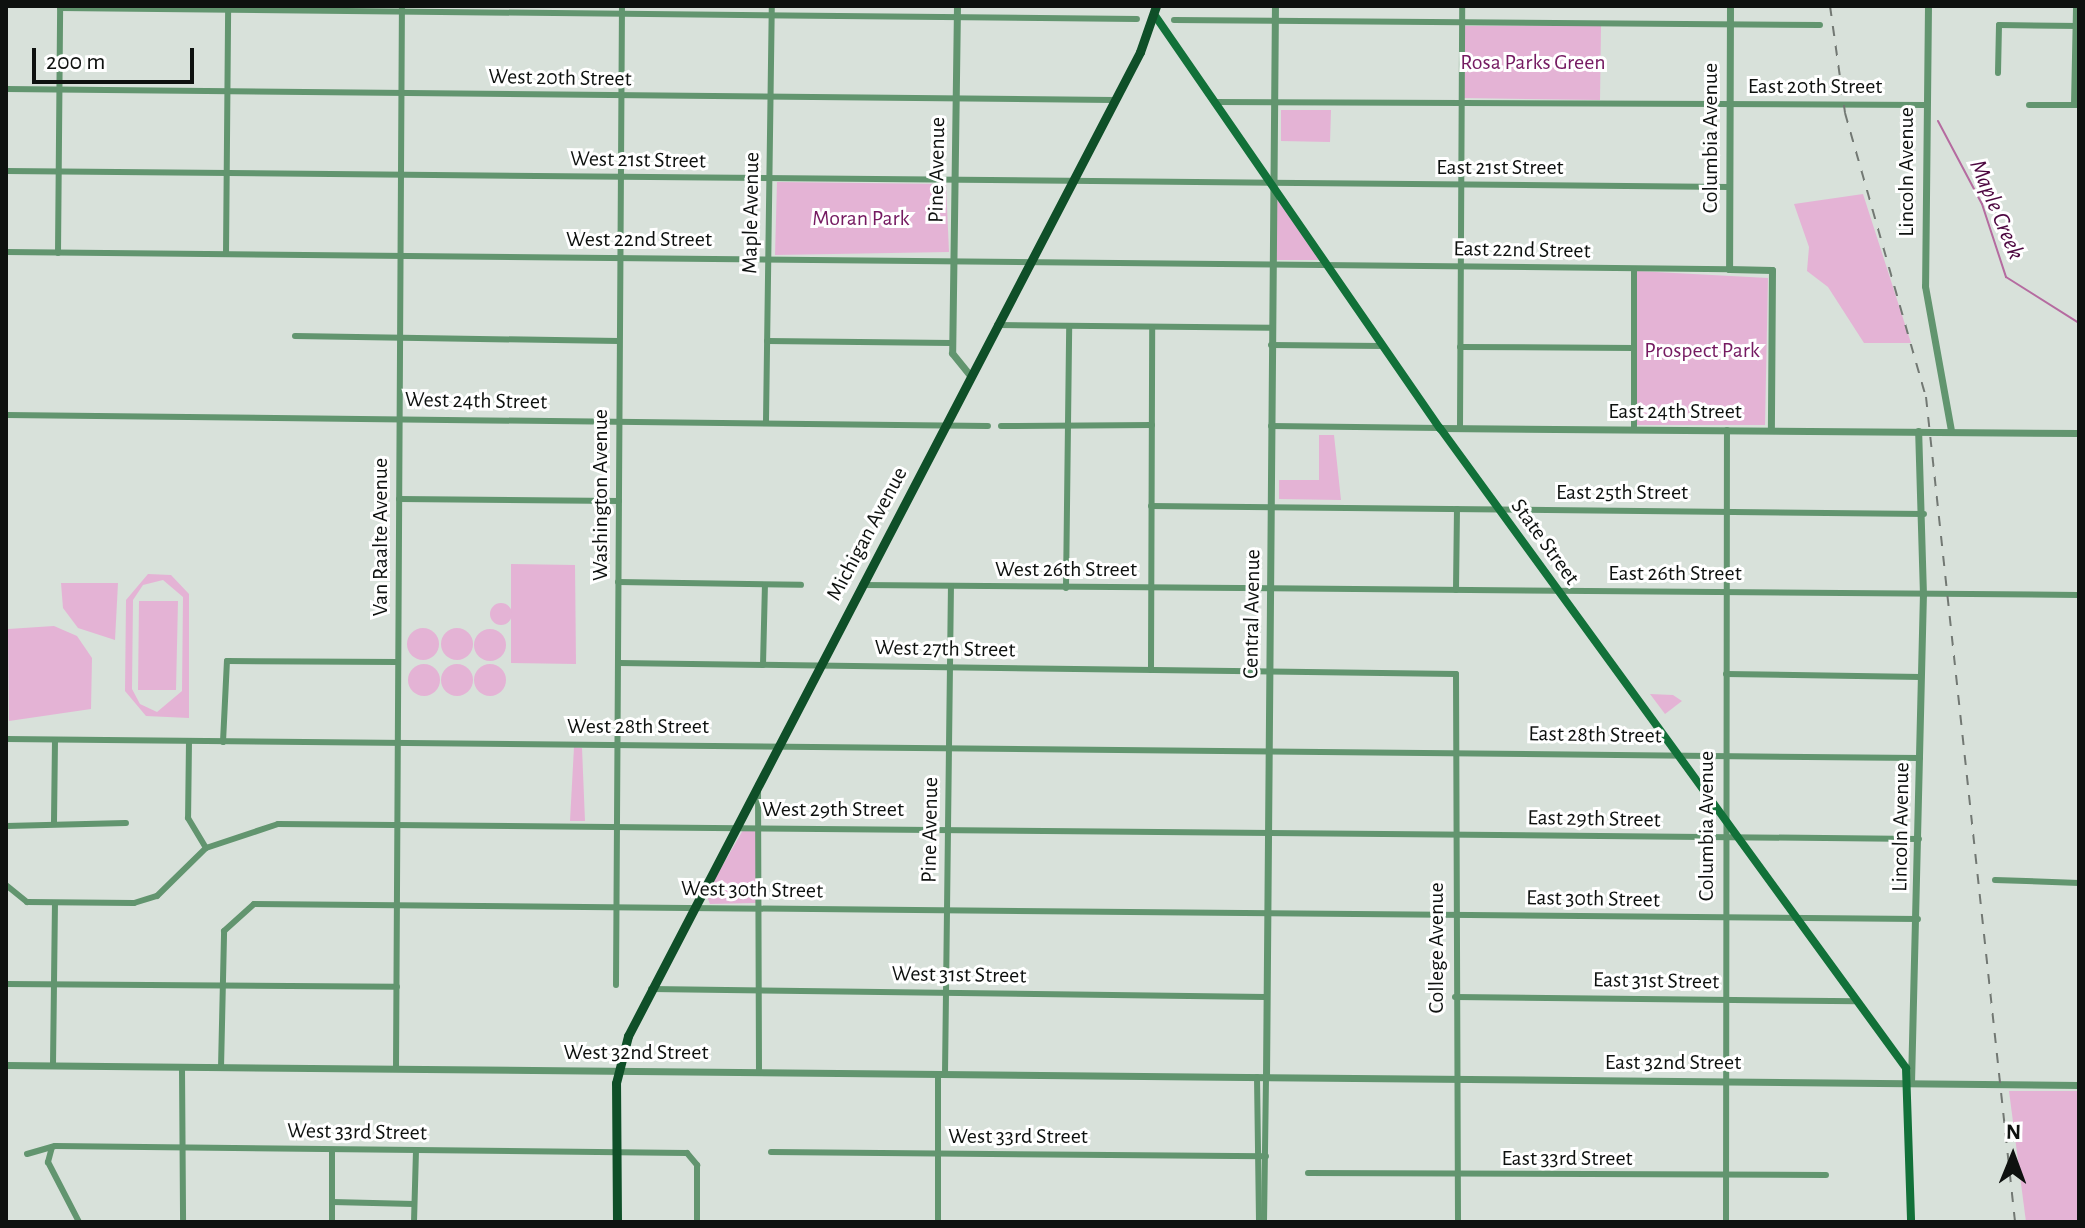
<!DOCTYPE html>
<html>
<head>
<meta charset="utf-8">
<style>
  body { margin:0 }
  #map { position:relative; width:2085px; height:1228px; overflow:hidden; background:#d8e1da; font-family:"Alegreya Sans",sans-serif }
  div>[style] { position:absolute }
  .green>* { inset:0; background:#e4b3d5 }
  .round { border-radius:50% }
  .stream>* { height:2px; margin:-1px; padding:0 1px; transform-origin:1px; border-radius:1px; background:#b56ba0 }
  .minor>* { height:6px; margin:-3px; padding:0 3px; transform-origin:3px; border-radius:3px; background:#62956f }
  .tertiary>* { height:7px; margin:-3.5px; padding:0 3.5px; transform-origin:3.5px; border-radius:3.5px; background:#62956f }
  .secondary>* { height:8px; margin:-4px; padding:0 4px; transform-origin:4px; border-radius:4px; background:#127139 }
  .primary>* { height:9px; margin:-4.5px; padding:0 4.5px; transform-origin:4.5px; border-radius:4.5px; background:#0f4f28 }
  .rail>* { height:2px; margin-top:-1px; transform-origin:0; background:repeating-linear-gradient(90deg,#727873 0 10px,transparent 0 20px) }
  span { translate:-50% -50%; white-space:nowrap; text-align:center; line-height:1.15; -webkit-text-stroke:6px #fff; paint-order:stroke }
  .park-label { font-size:22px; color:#751a61 }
  .street-label { font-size:22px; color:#0e110f }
  .water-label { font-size:24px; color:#4d0740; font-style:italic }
  .frame { position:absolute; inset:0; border:8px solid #0e110f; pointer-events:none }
  .north { position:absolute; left:1973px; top:1116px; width:80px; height:80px; -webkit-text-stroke:6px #fff; paint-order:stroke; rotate:1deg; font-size:22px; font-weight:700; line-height:32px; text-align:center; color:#0e110f }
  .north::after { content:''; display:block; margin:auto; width:28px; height:36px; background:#0e110f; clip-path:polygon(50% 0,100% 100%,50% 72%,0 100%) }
  .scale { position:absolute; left:32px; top:48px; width:162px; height:36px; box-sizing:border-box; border:4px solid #0e110f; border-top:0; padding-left:10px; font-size:24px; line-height:28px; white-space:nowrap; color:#0e110f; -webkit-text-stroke:6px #fff; paint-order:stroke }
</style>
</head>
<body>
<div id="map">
  <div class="green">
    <div style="clip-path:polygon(1465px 26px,1601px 26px,1600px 100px,1464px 98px)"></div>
    <div style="clip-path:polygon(1281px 110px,1331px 110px,1330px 142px,1281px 141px)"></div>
    <div style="clip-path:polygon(777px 182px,946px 184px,949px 252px,775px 255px)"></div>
    <div style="clip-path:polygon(1863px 194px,1911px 343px,1864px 343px,1828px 287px,1807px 271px,1809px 247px,1794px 204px)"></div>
    <div style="clip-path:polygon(1276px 197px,1319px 260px,1276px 260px)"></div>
    <div style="clip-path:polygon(1637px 271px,1768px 278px,1765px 425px,1637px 425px)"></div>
    <div style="clip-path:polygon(1319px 435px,1334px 435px,1341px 500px,1279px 499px,1279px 480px,1319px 480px)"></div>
    <div style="clip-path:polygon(511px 564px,575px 565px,576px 664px,511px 663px)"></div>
    <div style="clip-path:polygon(evenodd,148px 574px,171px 575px,189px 594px,189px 718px,146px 716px,125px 691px,126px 600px,148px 574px,163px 580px,183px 597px,182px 691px,157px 712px,140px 704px,132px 689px,133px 600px,143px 585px,163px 580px)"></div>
    <div style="clip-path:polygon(61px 583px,118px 583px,115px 640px,78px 628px,63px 608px)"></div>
    <div style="clip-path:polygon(139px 601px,178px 601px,176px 690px,138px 690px)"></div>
    <div class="round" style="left:490px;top:603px;width:22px;height:22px"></div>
    <div style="clip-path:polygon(54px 626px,77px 636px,92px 658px,91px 709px,9px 721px,8px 629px)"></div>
    <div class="round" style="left:407px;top:628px;width:32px;height:32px"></div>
    <div class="round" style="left:441px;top:628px;width:32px;height:32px"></div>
    <div class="round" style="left:474px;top:629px;width:32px;height:32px"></div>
    <div class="round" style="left:441px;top:664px;width:32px;height:32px"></div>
    <div class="round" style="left:474px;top:664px;width:32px;height:32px"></div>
    <div class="round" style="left:408px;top:664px;width:32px;height:32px"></div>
    <div style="clip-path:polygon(1650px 694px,1673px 695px,1682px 701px,1665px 714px)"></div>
    <div style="clip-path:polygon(574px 747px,582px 748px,585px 821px,570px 821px)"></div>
    <div style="clip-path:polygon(743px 830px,756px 831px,756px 903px,710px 904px,706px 894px)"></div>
    <div style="clip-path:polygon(2009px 1091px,2079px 1091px,2079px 1222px,2026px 1222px)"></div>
  </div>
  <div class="stream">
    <div style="left:1938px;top:121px;width:94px;rotate:62.1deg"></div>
    <div style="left:1982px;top:204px;width:77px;rotate:71.8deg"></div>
    <div style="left:2006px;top:277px;width:86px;rotate:32.2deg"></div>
  </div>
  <div class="minor">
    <div style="left:60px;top:8px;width:1077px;rotate:0.59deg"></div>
    <div style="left:1174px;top:20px;width:646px;rotate:0.44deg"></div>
    <div style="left:1998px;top:73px;width:48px;rotate:-88.8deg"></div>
    <div style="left:1999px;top:25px;width:80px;rotate:0.7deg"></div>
    <div style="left:6px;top:89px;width:1108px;rotate:0.57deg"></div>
    <div style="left:1214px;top:102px;width:712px;rotate:0.24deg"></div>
    <div style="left:2029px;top:105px;width:50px"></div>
    <div style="left:2074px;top:105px;width:99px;rotate:-88.8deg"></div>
    <div style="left:6px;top:171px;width:1723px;rotate:0.53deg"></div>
    <div style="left:6px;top:252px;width:1723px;rotate:0.57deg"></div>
    <div style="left:58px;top:253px;width:247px;rotate:-89.5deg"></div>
    <div style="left:226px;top:254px;width:248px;rotate:-89.5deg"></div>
    <div style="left:997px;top:325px;width:274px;rotate:0.6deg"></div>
    <div style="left:295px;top:336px;width:324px;rotate:0.9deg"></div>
    <div style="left:767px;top:341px;width:184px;rotate:0.6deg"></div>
    <div style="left:1271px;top:345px;width:112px;rotate:0.5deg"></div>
    <div style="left:1460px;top:347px;width:174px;rotate:0.3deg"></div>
    <div style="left:6px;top:415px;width:982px;rotate:0.64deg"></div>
    <div style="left:766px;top:421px;width:415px;rotate:-89.2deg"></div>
    <div style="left:1001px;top:426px;width:151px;rotate:-0.4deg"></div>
    <div style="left:1271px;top:426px;width:169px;rotate:0.7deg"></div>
    <div style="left:1460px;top:428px;width:422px;rotate:-89.7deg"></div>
    <div style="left:1634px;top:430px;width:161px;rotate:-90deg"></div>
    <div style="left:399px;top:499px;width:220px;rotate:0.5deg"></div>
    <div style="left:1151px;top:506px;width:773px;rotate:0.59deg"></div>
    <div style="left:618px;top:582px;width:183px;rotate:0.9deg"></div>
    <div style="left:862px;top:585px;width:1217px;rotate:0.47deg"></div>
    <div style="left:1066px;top:588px;width:261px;rotate:-89.3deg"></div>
    <div style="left:1456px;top:590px;width:81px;rotate:-89.3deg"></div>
    <div style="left:619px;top:663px;width:837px;rotate:0.75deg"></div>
    <div style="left:1456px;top:674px;width:548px;rotate:89.79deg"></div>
    <div style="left:763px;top:665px;width:80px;rotate:-88.6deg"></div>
    <div style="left:1151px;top:670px;width:342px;rotate:-89.8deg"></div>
    <div style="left:1726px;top:674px;width:195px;rotate:0.9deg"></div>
    <div style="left:6px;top:739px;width:1914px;rotate:0.57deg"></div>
    <div style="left:189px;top:741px;width:77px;rotate:90.7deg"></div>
    <div style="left:188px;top:818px;width:35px;rotate:59deg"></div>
    <div style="left:223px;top:742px;width:81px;rotate:-87.2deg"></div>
    <div style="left:227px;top:661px;width:171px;rotate:0.3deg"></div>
    <div style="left:758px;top:785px;width:287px;rotate:89.8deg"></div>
    <div style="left:54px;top:822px;width:82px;rotate:-89.3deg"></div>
    <div style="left:6px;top:826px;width:120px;rotate:-1.4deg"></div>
    <div style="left:1995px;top:880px;width:84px;rotate:2deg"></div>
    <div style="left:6px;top:885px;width:27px;rotate:39deg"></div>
    <div style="left:27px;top:902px;width:107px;rotate:0.5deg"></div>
    <div style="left:134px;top:903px;width:24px;rotate:-17deg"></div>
    <div style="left:157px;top:896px;width:69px;rotate:-44.4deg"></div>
    <div style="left:206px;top:848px;width:76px;rotate:-18.4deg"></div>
    <div style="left:278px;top:824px;width:1641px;rotate:0.52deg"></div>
    <div style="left:6px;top:984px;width:391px;rotate:0.4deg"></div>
    <div style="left:616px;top:985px;width:979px;rotate:-89.65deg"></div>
    <div style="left:651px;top:989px;width:615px;rotate:0.75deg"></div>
    <div style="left:1455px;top:997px;width:403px;rotate:0.6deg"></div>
    <div style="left:53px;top:1065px;width:162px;rotate:-89.3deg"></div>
    <div style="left:182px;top:1068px;width:154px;rotate:89.6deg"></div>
    <div style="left:221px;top:1068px;width:137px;rotate:-88.7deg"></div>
    <div style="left:224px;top:931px;width:40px;rotate:-42deg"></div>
    <div style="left:254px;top:904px;width:1664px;rotate:0.52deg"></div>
    <div style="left:396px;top:1069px;width:1063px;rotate:-89.68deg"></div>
    <div style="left:938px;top:1074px;width:148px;rotate:90deg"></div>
    <div style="left:945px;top:1074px;width:487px;rotate:-89.3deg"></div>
    <div style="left:1257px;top:1077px;width:145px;rotate:89.2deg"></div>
    <div style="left:52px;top:1147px;width:16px;rotate:105deg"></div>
    <div style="left:48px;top:1162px;width:68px;rotate:62.7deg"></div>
    <div style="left:771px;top:1152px;width:495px;rotate:0.5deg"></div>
    <div style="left:27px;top:1154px;width:29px;rotate:-16deg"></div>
    <div style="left:55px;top:1146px;width:632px;rotate:0.63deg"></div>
    <div style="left:687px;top:1153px;width:16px;rotate:50deg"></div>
    <div style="left:697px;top:1165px;width:57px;rotate:90deg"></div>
    <div style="left:1308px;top:1173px;width:518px;rotate:0.22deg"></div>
    <div style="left:332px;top:1202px;width:82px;rotate:1.4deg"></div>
    <div style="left:332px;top:1222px;width:72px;rotate:-90deg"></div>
    <div style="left:414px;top:1222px;width:71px;rotate:-88.4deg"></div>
    <div style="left:1264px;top:1222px;width:145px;rotate:-89.2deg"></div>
    <div style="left:1726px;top:1222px;width:792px;rotate:-89.93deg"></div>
  </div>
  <div class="tertiary">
    <div style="left:957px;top:6px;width:347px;rotate:90.8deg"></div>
    <div style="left:952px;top:353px;width:28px;rotate:51deg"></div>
    <div style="left:1730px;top:6px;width:263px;rotate:90.2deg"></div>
    <div style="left:1729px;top:269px;width:43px;rotate:1.3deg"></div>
    <div style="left:1772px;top:270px;width:160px;rotate:90.4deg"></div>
    <div style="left:1928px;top:6px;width:280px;rotate:90.6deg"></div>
    <div style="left:1925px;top:286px;width:147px;rotate:79.8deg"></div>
    <div style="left:1440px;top:428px;width:639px;rotate:0.45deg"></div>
    <div style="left:6px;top:1065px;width:2073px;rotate:0.55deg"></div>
    <div style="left:1266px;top:1077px;width:1071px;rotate:-89.52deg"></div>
    <div style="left:1911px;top:1083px;width:488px;rotate:-88.6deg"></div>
    <div style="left:1923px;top:595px;width:164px;rotate:-91.7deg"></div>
  </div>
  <div class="secondary">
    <div style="left:1156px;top:17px;width:500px;rotate:55.4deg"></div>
    <div style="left:1440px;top:428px;width:792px;rotate:53.94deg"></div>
    <div style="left:1906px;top:1068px;width:154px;rotate:88.1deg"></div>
  </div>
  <div class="primary">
    <div style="left:617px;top:1222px;width:139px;rotate:-90.4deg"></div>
    <div style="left:616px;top:1083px;width:49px;rotate:-75.7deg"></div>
    <div style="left:628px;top:1036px;width:1109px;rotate:-62.51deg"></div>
    <div style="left:1140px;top:52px;width:49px;rotate:-70.8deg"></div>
  </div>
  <div class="rail">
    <div style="left:1830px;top:6px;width:108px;rotate:82deg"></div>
    <div style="left:1845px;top:113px;width:295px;rotate:74.1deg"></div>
    <div style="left:1926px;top:397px;width:830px;rotate:83.84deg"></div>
  </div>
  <div class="park-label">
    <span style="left:1533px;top:63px">Rosa Parks Green</span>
    <span style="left:861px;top:219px">Moran Park</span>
    <span style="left:1702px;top:351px">Prospect Park</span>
  </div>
  <div class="street-label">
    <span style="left:560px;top:78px;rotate:1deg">West 20th Street</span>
    <span style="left:1815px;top:87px">East 20th Street</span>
    <span style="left:1711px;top:138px;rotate:-90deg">Columbia Avenue</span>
    <span style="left:638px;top:160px;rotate:1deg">West 21st Street</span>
    <span style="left:1500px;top:168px">East 21st Street</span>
    <span style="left:937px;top:170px;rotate:-89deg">Pine Avenue</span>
    <span style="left:1907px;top:172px;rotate:-90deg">Lincoln Avenue</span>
    <span style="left:751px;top:213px;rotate:-89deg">Maple Avenue</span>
    <span style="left:639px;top:240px">West 22nd Street</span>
    <span style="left:1522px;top:250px;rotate:1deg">East 22nd Street</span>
    <span style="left:476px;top:401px;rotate:1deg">West 24th Street</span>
    <span style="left:1675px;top:412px">East 24th Street</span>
    <span style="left:1622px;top:493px">East 25th Street</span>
    <span style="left:601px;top:495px;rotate:-90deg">Washington Avenue</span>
    <span style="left:867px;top:534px;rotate:-62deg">Michigan Avenue</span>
    <span style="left:381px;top:537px;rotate:-90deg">Van Raalte Avenue</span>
    <span style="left:1545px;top:542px;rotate:54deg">State Street</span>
    <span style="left:1066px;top:570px">West 26th Street</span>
    <span style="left:1675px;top:574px">East 26th Street</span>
    <span style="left:1252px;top:614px;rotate:-89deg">Central Avenue</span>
    <span style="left:945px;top:649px;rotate:1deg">West 27th Street</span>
    <span style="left:638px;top:727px">West 28th Street</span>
    <span style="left:1595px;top:735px;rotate:1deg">East 28th Street</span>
    <span style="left:833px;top:810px">West 29th Street</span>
    <span style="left:1594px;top:819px;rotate:1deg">East 29th Street</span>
    <span style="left:1707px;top:826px;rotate:-90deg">Columbia Avenue</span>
    <span style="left:1901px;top:827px;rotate:-89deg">Lincoln Avenue</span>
    <span style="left:930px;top:830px;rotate:-89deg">Pine Avenue</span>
    <span style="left:752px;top:890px;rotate:1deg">West 30th Street</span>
    <span style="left:1593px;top:899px;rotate:1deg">East 30th Street</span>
    <span style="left:1437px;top:948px;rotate:-90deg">College Avenue</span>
    <span style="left:959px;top:975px;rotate:1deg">West 31st Street</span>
    <span style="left:1656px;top:981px;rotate:1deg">East 31st Street</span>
    <span style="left:636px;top:1053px">West 32nd Street</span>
    <span style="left:1673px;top:1063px">East 32nd Street</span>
    <span style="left:357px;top:1132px;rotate:1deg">West 33rd Street</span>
    <span style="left:1018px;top:1137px">West 33rd Street</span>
    <span style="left:1567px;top:1159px">East 33rd Street</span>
  </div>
  <div class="water-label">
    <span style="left:1996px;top:210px;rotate:67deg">Maple Creek</span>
  </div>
  <div class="frame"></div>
  <div class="north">N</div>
  <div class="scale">200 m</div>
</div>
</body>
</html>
